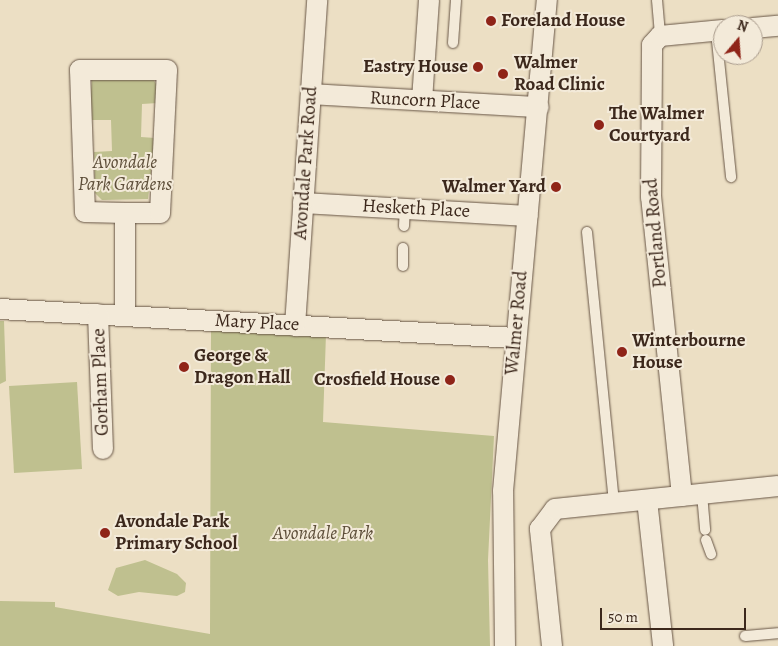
<!DOCTYPE html>
<html>
<head>
<meta charset="utf-8">
<style>
  body { margin:0 }
  #map { position:relative; width:778px; height:646px; overflow:hidden; background:#ecdfc4; font-family:Alegreya,serif }
  div>[style] { position:absolute }
  .green>* { inset:0; background:#bfc08f }
  .roads { filter:drop-shadow(0 0 1px #685646) drop-shadow(0 0 1px #685646) }
  .service>* { height:10px; margin:-5px; padding:0 5px; transform-origin:5px; border-radius:5px; background:#f3ead9 }
  .minor>* { height:20px; margin:-10px; padding:0 10px; transform-origin:10px; border-radius:10px; background:#f3ead9 }
  .dots>* { width:14px; height:14px; translate:-50% -50%; box-sizing:border-box; border:2px solid #f3ead9; border-radius:50% }
  span { translate:-50% -50%; white-space:nowrap; text-align:center; line-height:1.15; -webkit-text-stroke:4px #f3ead9; paint-order:stroke }
  .poi-label { font-size:19px; color:#3c281c; font-weight:700 }
  .left { translate:0 -50%; text-align:left }
  .right { translate:-100% -50%; text-align:right }
  .street-label { font-size:19px; color:#3c281c }
  .park-label { font-size:19px; color:#5d4e39; font-style:italic }
  .north { position:absolute; left:713px; top:15px; width:50px; height:50px; box-sizing:border-box; background:#f3ead9; border:1px solid #aa9c8d; border-radius:50%; rotate:18deg; font-size:14px; font-weight:700; line-height:20px; text-align:center; color:#3c281c }
  .north::after { content:''; display:block; margin:auto; width:18px; height:22px; background:#8f2418; clip-path:polygon(50% 0,100% 100%,50% 72%,0 100%) }
  .scale { position:absolute; left:600px; top:608px; width:146px; height:22px; box-sizing:border-box; border:2px solid #3c281c; border-top:0; padding-left:6px; font-size:15px; line-height:18px; white-space:nowrap; color:#3c281c; -webkit-text-stroke:4px #f3ead9; paint-order:stroke }
</style>
</head>
<body>
<div id="map">
  <div class="green">
    <div style="clip-path:polygon(92px 78px,153px 79px,156px 84px,158px 103px,142px 104px,141px 137px,155px 138px,148px 199px,102px 200px,95px 193px,94px 152px,112px 151px,111px 120px,89px 120px)"></div>
    <div style="clip-path:polygon(0 321px,4px 321px,6px 381px,0 384px)"></div>
    <div style="clip-path:polygon(211px 328px,326px 334px,323px 422px,494px 436px,488px 560px,490px 646px,0 646px,0 601px,55px 602px,55px 607px,210px 634px)"></div>
    <div style="clip-path:polygon(77px 382px,82px 469px,14px 473px,9px 386px)"></div>
    <div style="clip-path:polygon(145px 560px,177px 574px,186px 583px,185px 592px,177px 596px,139px 592px,118px 596px,108px 590px,116px 568px)"></div>
  </div>
  <div class="roads">
    <div class="service">
      <div style="left:657px;top:0;width:36px;rotate:85deg"></div>
      <div style="left:716px;top:31px;width:147px;rotate:84.1deg"></div>
      <div style="left:453px;top:43px;width:43px;rotate:-86deg"></div>
      <div style="left:404px;top:226px;width:17px;rotate:-87deg"></div>
      <div style="left:587px;top:232px;width:272px;rotate:84.3deg"></div>
      <div style="left:403px;top:266px;width:18px;rotate:-90deg"></div>
      <div style="left:702px;top:494px;width:36px;rotate:85deg"></div>
      <div style="left:706px;top:540px;width:15px;rotate:70deg"></div>
      <div style="left:745px;top:636px;width:33px;rotate:-5deg"></div>
    </div>
    <div class="minor">
      <div style="left:753px;top:28px;width:25px;rotate:-5deg"></div>
      <div style="left:311px;top:94px;width:228px;rotate:3.3deg"></div>
      <div style="left:422px;top:100px;width:100px;rotate:-86deg"></div>
      <div style="left:303px;top:203px;width:225px;rotate:3.3deg"></div>
      <div style="left:125px;top:213px;width:35px"></div>
      <div style="left:160px;top:213px;width:143px;rotate:-87.2deg"></div>
      <div style="left:167px;top:70px;width:87px;rotate:180deg"></div>
      <div style="left:80px;top:70px;width:142px;rotate:88deg"></div>
      <div style="left:85px;top:212px;width:40px;rotate:1.4deg"></div>
      <div style="left:125px;top:213px;width:103px;rotate:90deg"></div>
      <div style="left:0;top:309px;width:516px;rotate:3.22deg"></div>
      <div style="left:98px;top:314px;width:135px;rotate:87.9deg"></div>
      <div style="left:295px;top:326px;width:327px;rotate:-86.1deg"></div>
      <div style="left:682px;top:496px;width:301px;rotate:-95.9deg"></div>
      <div style="left:651px;top:197px;width:152px;rotate:-89.6deg"></div>
      <div style="left:652px;top:45px;width:12px;rotate:-48deg"></div>
      <div style="left:660px;top:36px;width:63px;rotate:-5.4deg"></div>
      <div style="left:647px;top:500px;width:147px;rotate:83.7deg"></div>
      <div style="left:505px;top:646px;width:155px;rotate:-90.7deg"></div>
      <div style="left:503px;top:491px;width:493px;rotate:-84.9deg"></div>
      <div style="left:552px;top:646px;width:118px;rotate:-95.9deg"></div>
      <div style="left:540px;top:529px;width:25px;rotate:-53deg"></div>
      <div style="left:555px;top:509px;width:224px;rotate:-5.9deg"></div>
    </div>
  </div>
  <div class="dots">
    <div style="left:491px;top:21px;background:#8f2418"></div>
    <div style="left:478px;top:67px;background:#8f2418"></div>
    <div style="left:503px;top:74px;background:#8f2418"></div>
    <div style="left:599px;top:125px;background:#8f2418"></div>
    <div style="left:556px;top:187px;background:#8f2418"></div>
    <div style="left:622px;top:352px;background:#8f2418"></div>
    <div style="left:184px;top:367px;background:#8f2418"></div>
    <div style="left:450px;top:380px;background:#8f2418"></div>
    <div style="left:105px;top:533px;background:#8f2418"></div>
  </div>
  <div class="poi-label">
    <span class="left" style="left:501px;top:21px">Foreland House</span>
    <span class="left" style="left:514px;top:74px">Walmer<br>Road Clinic</span>
    <span class="right" style="left:468px;top:67px">Eastry House</span>
    <span class="left" style="left:609px;top:125px">The Walmer<br>Courtyard</span>
    <span class="right" style="left:546px;top:187px">Walmer Yard</span>
    <span class="left" style="left:632px;top:352px">Winterbourne<br>House</span>
    <span class="left" style="left:194px;top:367px">George &amp;<br>Dragon Hall</span>
    <span class="right" style="left:440px;top:380px">Crosfield House</span>
    <span class="left" style="left:115px;top:533px">Avondale Park<br>Primary School</span>
  </div>
  <div class="street-label">
    <span style="left:425px;top:101px;rotate:3deg">Runcorn Place</span>
    <span style="left:306px;top:163px;rotate:-86deg">Avondale Park Road</span>
    <span style="left:416px;top:209px;rotate:3deg">Hesketh Place</span>
    <span style="left:656px;top:233px;rotate:-95deg">Portland Road</span>
    <span style="left:257px;top:323px;rotate:3deg">Mary Place</span>
    <span style="left:517px;top:323px;rotate:-85deg">Walmer Road</span>
    <span style="left:101px;top:382px;rotate:-92deg">Gorham Place</span>
  </div>
  <div class="park-label">
    <span style="left:125px;top:174px">Avondale<br>Park Gardens</span>
    <span style="left:323px;top:534px">Avondale Park</span>
  </div>
  <div class="north">N</div>
  <div class="scale">50 m</div>
</div>
</body>
</html>
